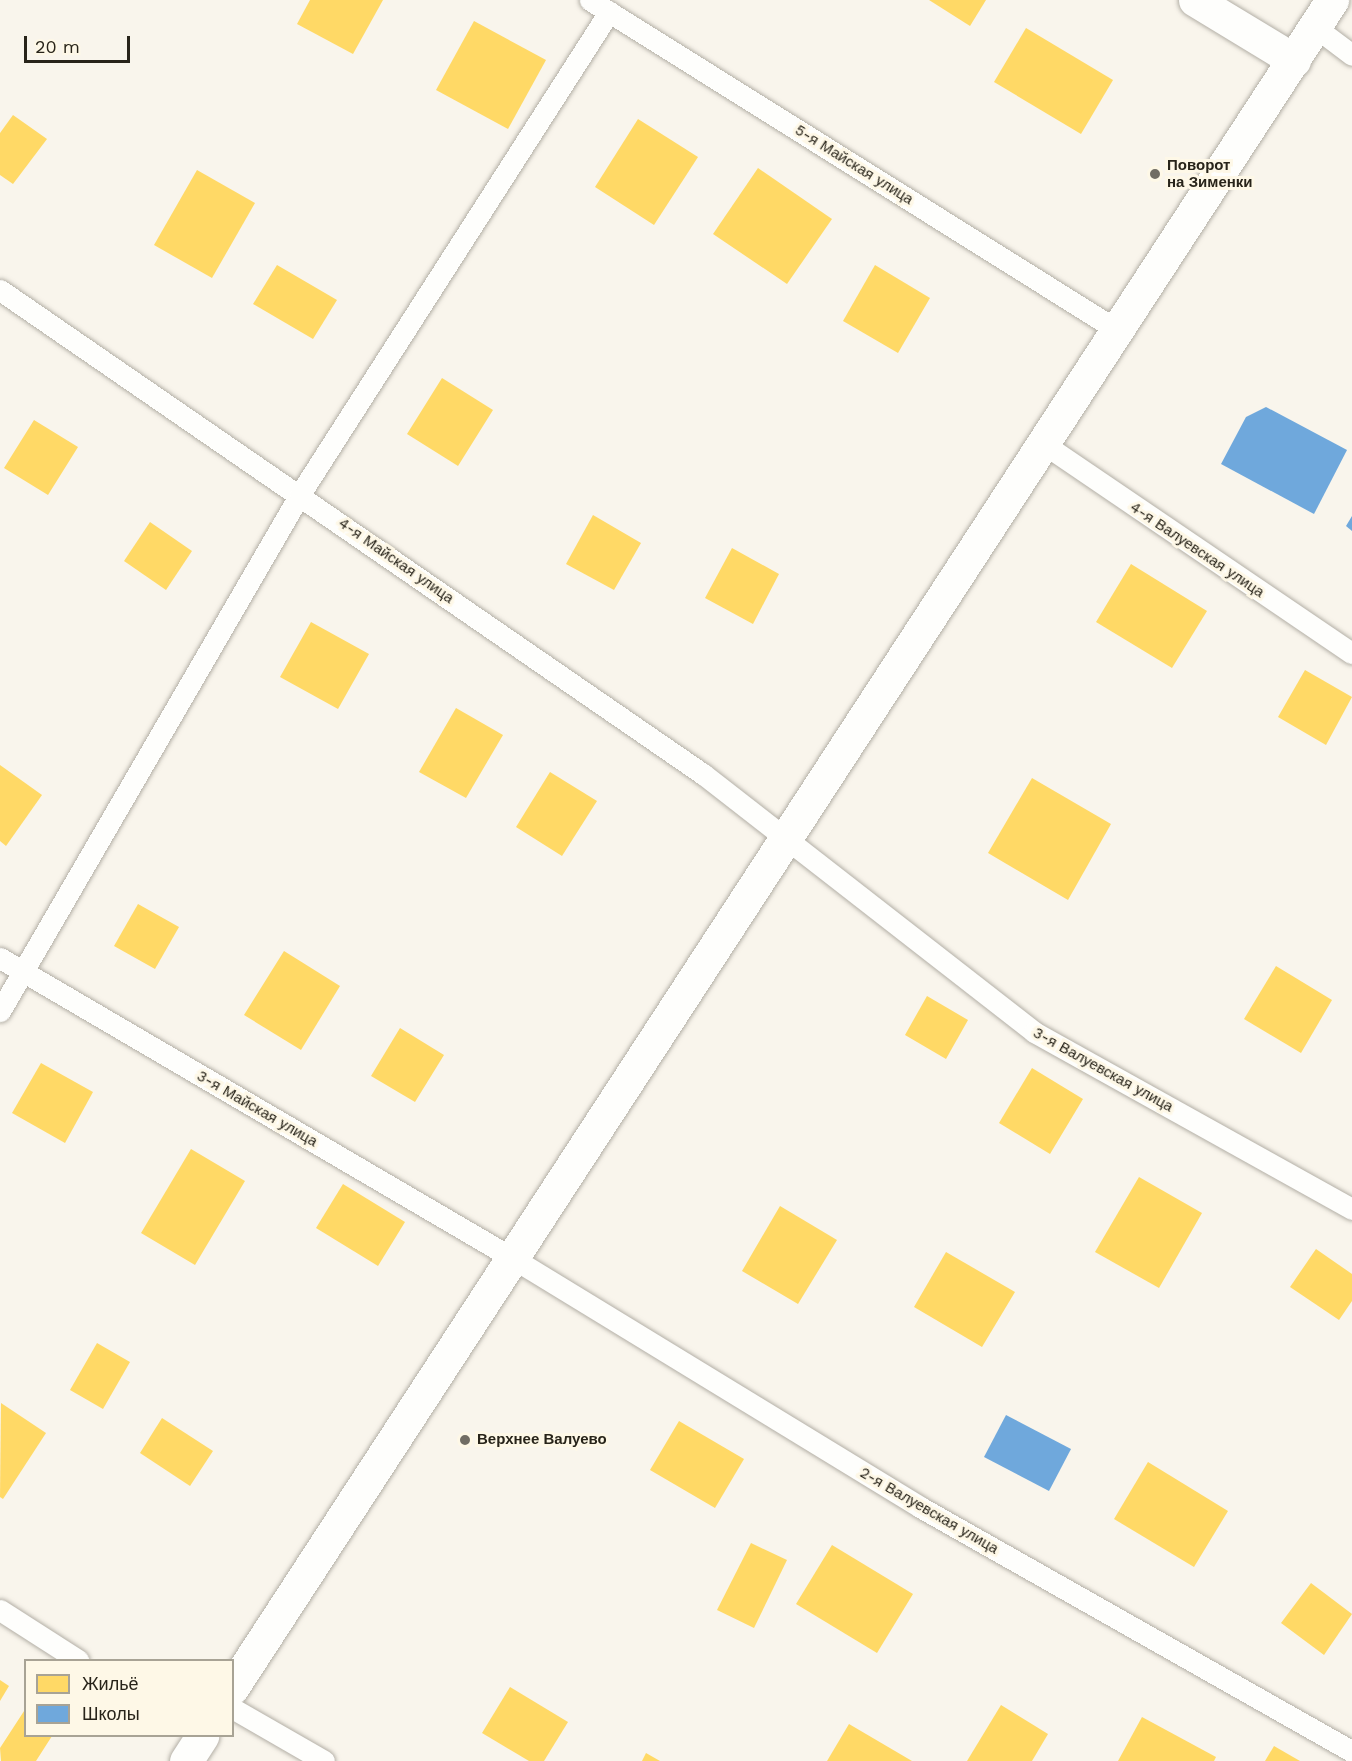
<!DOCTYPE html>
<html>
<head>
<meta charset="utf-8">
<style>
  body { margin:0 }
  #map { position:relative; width:1352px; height:1761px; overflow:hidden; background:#f9f5ec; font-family:"Work Sans",sans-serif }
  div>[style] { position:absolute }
  .homes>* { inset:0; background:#ffd966 }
  .schools>* { inset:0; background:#6fa8dc }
  .roads { filter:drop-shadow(0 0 2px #b3afa6) drop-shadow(0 0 2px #b3afa6) }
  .service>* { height:21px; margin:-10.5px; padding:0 10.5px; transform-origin:10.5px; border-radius:10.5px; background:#fefefc }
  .minor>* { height:33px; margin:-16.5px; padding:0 16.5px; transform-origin:16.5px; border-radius:16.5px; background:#fefefc }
  .tertiary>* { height:33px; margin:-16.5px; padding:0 16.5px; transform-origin:16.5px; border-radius:16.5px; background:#fefefc }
  .dots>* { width:16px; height:16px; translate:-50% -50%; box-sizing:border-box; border:3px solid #fef8e7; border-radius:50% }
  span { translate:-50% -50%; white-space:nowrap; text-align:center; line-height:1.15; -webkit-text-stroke:6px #fef8e7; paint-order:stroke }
  .street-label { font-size:15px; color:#28241a }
  .poi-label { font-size:15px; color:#28241a; font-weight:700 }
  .left { translate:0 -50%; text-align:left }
  .legend { position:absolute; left:24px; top:1659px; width:210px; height:78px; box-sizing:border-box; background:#fef8e7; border:2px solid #a8a395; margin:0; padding:8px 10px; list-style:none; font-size:18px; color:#28241a }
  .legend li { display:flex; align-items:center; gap:12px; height:30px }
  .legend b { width:30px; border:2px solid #a8a395 }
  .scale { position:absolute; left:24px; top:36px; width:106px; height:27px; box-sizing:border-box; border:3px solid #28241a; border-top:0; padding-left:8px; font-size:18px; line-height:21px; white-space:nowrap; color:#28241a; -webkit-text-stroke:4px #fef8e7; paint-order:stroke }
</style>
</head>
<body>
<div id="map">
  <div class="homes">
    <div style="clip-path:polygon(310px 0,383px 0,353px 54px,297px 24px)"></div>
    <div style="clip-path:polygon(929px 0,986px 0,970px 26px)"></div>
    <div style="clip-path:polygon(474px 21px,546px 60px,508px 129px,436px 90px)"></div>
    <div style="clip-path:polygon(1026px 28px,1113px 80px,1081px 134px,994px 82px)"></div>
    <div style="clip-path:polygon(13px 115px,47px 139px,13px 184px,0 175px,0 133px)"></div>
    <div style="clip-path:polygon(638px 119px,698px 157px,654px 225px,595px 187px)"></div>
    <div style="clip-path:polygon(758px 168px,832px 219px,787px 284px,713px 234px)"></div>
    <div style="clip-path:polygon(197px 170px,255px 203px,212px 278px,154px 245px)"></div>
    <div style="clip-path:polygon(277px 265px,337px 300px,313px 339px,253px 304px)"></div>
    <div style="clip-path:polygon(875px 265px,930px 298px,898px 353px,843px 321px)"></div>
    <div style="clip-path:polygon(442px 378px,493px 410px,458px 466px,407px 434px)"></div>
    <div style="clip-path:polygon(34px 420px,78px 447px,48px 495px,4px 468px)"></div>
    <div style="clip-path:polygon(593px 515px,641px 543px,614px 590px,566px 564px)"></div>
    <div style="clip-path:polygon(150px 522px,192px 551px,166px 590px,124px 561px)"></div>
    <div style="clip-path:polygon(732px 548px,779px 574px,753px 624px,705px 598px)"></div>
    <div style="clip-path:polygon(1131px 564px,1207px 611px,1172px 668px,1096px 622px)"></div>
    <div style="clip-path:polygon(311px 622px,369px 654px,338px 709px,280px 677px)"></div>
    <div style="clip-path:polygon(1305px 670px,1352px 697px,1326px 745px,1278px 717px)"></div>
    <div style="clip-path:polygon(456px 708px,503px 735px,466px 798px,419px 772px)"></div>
    <div style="clip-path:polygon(0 765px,42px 795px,6px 846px,0 841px)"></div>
    <div style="clip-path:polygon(550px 772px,597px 801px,562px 856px,516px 827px)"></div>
    <div style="clip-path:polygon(1032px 778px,1111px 824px,1068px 900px,988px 853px)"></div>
    <div style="clip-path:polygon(138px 904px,179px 927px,155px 969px,114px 946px)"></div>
    <div style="clip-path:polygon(284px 951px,340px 986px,301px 1050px,244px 1015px)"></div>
    <div style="clip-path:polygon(1276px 966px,1332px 1000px,1301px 1053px,1244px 1019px)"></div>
    <div style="clip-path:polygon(927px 996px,968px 1020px,946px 1059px,905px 1035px)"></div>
    <div style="clip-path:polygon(400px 1028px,444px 1055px,415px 1102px,371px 1076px)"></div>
    <div style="clip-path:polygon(41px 1063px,93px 1092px,65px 1143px,12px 1113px)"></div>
    <div style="clip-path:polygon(1032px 1068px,1083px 1099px,1050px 1154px,999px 1123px)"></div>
    <div style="clip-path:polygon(191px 1149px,245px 1181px,195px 1265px,141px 1233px)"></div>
    <div style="clip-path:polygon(1139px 1177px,1202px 1213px,1159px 1288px,1095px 1252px)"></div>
    <div style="clip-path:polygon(343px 1184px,405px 1222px,378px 1266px,316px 1228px)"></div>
    <div style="clip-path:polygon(780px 1206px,837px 1240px,798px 1304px,742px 1271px)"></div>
    <div style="clip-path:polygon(1316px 1249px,1352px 1274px,1352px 1301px,1339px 1320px,1290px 1287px)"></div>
    <div style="clip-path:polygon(946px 1252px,1015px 1292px,982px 1347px,914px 1307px)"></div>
    <div style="clip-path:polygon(97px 1343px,130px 1362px,103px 1409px,70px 1390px)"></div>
    <div style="clip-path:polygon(1px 1403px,46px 1433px,3px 1499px,0 1497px)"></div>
    <div style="clip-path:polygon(162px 1418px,213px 1451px,190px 1486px,140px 1453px)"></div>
    <div style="clip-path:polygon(679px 1421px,744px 1459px,715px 1508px,650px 1470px)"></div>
    <div style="clip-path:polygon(1148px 1462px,1228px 1511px,1194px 1567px,1114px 1519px)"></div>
    <div style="clip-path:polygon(751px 1543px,787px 1560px,754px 1628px,717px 1610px)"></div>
    <div style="clip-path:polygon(832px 1545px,913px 1594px,877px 1653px,796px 1604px)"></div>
    <div style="clip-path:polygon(1311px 1583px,1352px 1614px,1324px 1655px,1281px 1623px)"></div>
    <div style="clip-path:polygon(0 1680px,9px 1686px,0 1701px)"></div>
    <div style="clip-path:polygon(510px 1687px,568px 1722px,544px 1761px,529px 1761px,482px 1733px)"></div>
    <div style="clip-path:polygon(1001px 1705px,1048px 1734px,1032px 1761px,967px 1761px)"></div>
    <div style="clip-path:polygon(26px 1708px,26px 1736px,52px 1736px,36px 1761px,1px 1761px,0 1748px)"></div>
    <div style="clip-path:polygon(1142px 1717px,1216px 1757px,1214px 1761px,1118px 1761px)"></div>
    <div style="clip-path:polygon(849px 1724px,912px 1761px,827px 1761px)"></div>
    <div style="clip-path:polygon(1274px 1746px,1300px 1761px,1265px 1761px)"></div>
    <div style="clip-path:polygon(646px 1753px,660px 1761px,642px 1761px)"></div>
  </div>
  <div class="schools">
    <div style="clip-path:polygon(1266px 407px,1347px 450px,1314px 514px,1221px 464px,1246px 417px)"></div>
    <div style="clip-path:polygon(1352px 516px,1352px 531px,1346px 526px)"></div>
    <div style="clip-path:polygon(1006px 1415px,1071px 1449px,1049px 1491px,984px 1457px)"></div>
  </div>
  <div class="roads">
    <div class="service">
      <div style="left:590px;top:0;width:622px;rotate:32.05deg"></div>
      <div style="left:1315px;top:27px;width:46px;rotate:37.1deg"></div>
      <div style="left:0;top:290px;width:854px;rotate:34.55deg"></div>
      <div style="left:703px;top:774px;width:420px;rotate:37.9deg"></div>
      <div style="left:1034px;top:1032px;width:364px;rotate:29.1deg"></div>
      <div style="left:1044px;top:444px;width:372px;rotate:34.2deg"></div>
      <div style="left:0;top:958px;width:596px;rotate:30.35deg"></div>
      <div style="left:514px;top:1259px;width:476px;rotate:31.4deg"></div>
      <div style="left:920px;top:1507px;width:496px;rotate:29.5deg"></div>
      <div style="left:0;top:1011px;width:598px;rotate:-59.87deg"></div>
      <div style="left:300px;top:494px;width:573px;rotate:-57.34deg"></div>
      <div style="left:0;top:1610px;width:93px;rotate:32.7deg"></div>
      <div style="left:232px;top:1708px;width:106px;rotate:29.9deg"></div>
    </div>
    <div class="minor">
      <div style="left:1195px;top:0;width:116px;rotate:31.2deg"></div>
    </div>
    <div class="tertiary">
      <div style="left:232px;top:1688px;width:2015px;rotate:-56.91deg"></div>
      <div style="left:186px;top:1761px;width:30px;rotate:-57deg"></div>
    </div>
  </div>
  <div class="dots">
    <div style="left:1155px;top:174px;background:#716d64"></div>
    <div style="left:465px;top:1440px;background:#716d64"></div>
  </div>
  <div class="street-label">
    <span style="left:854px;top:165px;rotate:32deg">5-я Майская улица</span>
    <span style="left:1197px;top:550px;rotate:34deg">4-я Валуевская улица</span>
    <span style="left:396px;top:561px;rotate:35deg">4-я Майская улица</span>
    <span style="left:1103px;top:1070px;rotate:29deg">3-я Валуевская улица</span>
    <span style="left:257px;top:1109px;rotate:30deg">3-я Майская улица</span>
    <span style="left:929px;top:1511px;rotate:30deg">2-я Валуевская улица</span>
  </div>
  <div class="poi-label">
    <span class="left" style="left:1167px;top:174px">Поворот<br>на Зименки</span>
    <span class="left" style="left:477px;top:1440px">Верхнее Валуево</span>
  </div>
  <ul class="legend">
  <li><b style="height:16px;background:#ffd966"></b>Жильё</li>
  <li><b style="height:16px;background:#6fa8dc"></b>Школы</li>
  </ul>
  <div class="scale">20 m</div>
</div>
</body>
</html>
